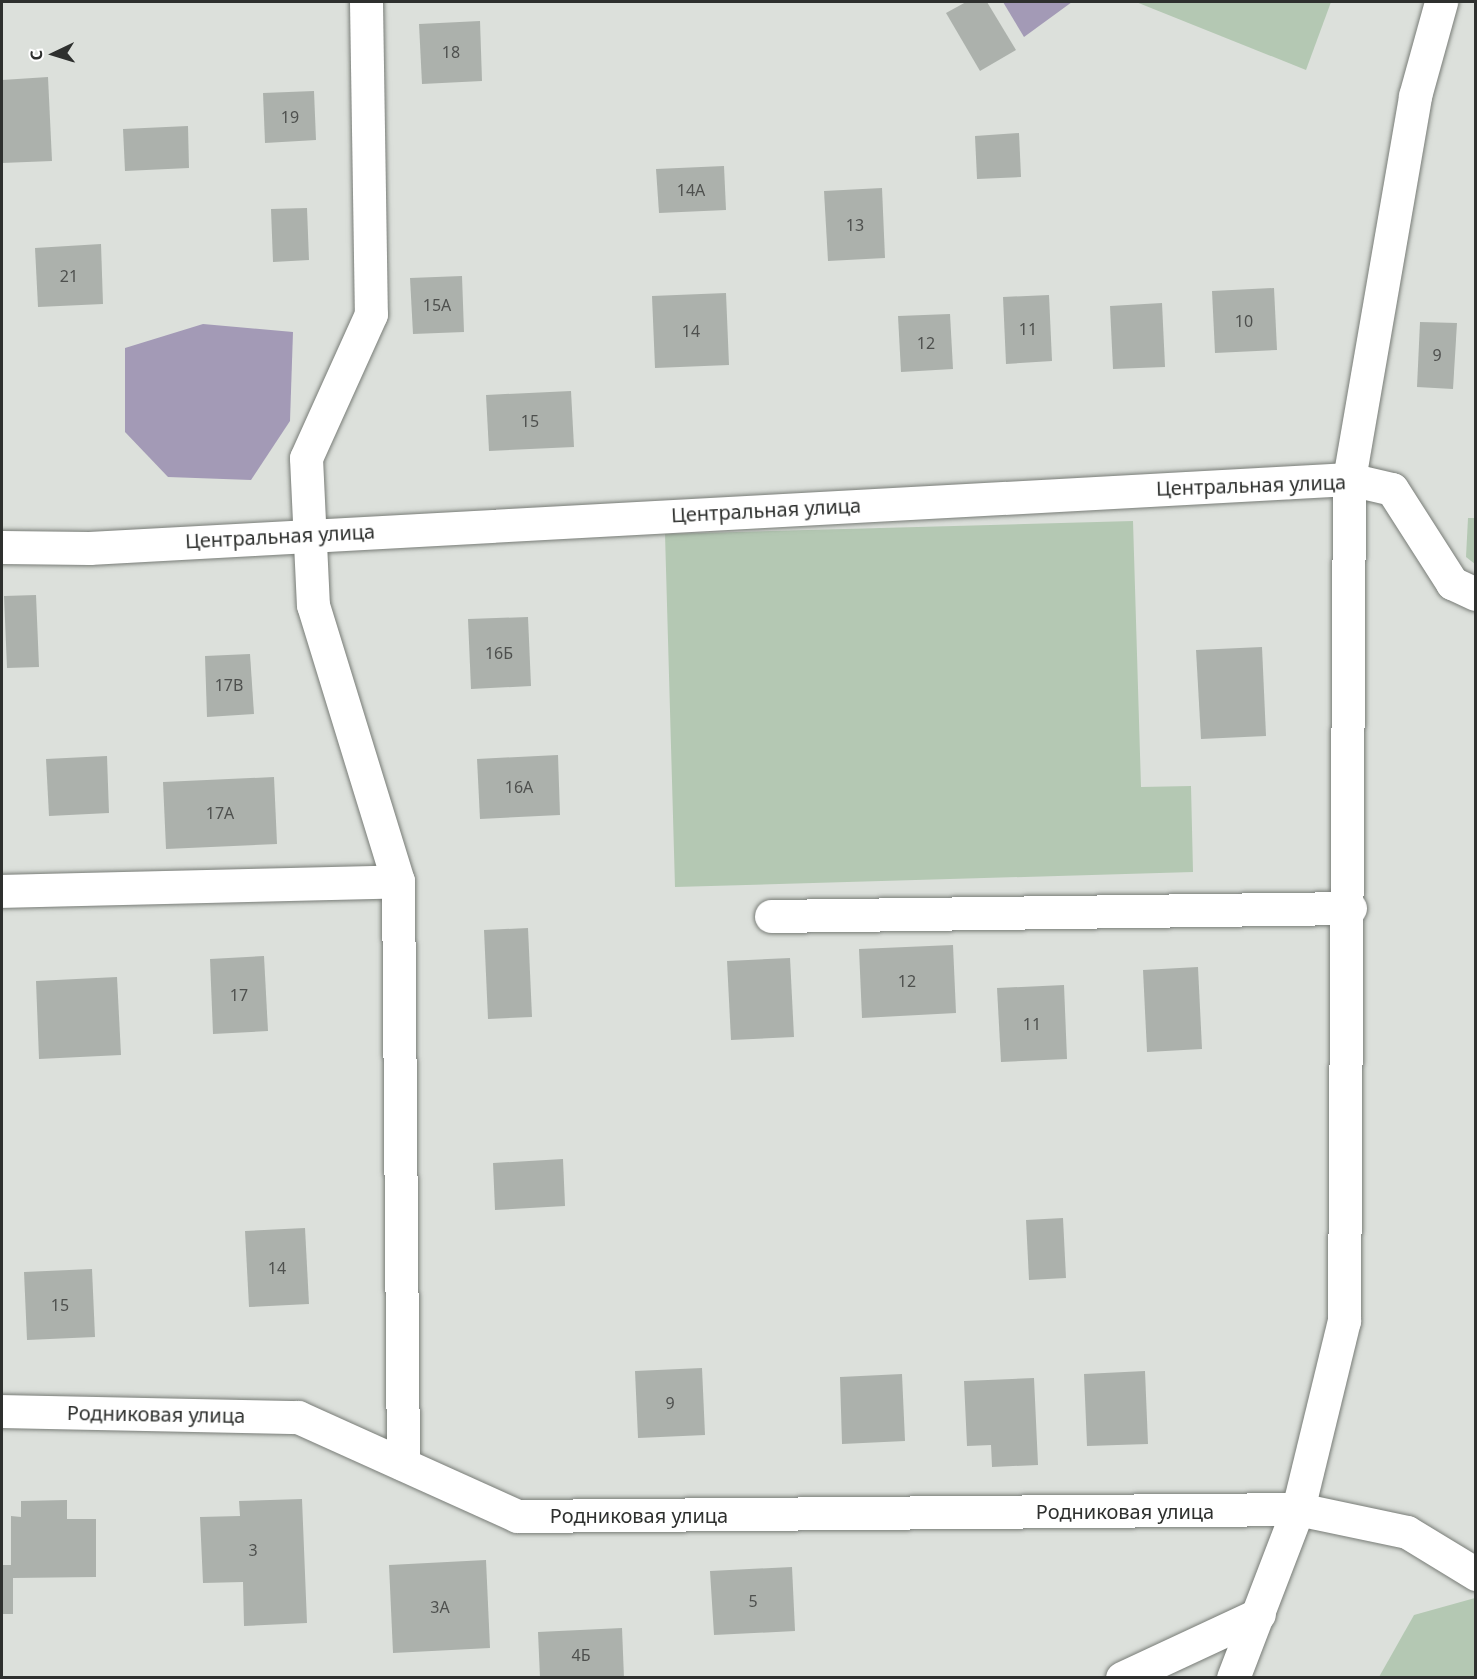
<!DOCTYPE html>
<html>
<head>
<meta charset="utf-8">
<style>
  body { margin:0 }
  #map { position:relative; width:1477px; height:1679px; overflow:hidden; background:#dce0db; font-family:"Noto Sans",sans-serif }
  div>[style] { position:absolute }
  .green>* { inset:0; background:#b4c8b3 }
  .water>* { inset:0; background:#a39ab6 }
  .building>* { inset:0; background:#acb1ac }
  .roads { filter:drop-shadow(0 0 2px #787c77) drop-shadow(0 0 2px #787c77) }
  .minor>* { height:33px; margin:-16.5px; padding:0 16.5px; transform-origin:16.5px; border-radius:16.5px; background:#fff }
  .major>* { height:33px; margin:-16.5px; padding:0 16.5px; transform-origin:16.5px; border-radius:16.5px; background:#fff }
  span { translate:-50% -50%; white-space:nowrap; text-align:center; line-height:1.15; -webkit-text-stroke:6px #fff; paint-order:stroke }
  .number-label { font-size:16px; color:#4e504e }
  .number-label span { -webkit-text-stroke-width:0 }
  .street-label { font-size:20px; color:#2e302e }
  .frame { position:absolute; inset:0; border:3px solid #2e302e; pointer-events:none }
  .north { position:absolute; left:24px; top:24px; width:60px; height:60px; -webkit-text-stroke:4px #fff; paint-order:stroke; rotate:266deg; font-size:16px; font-weight:700; line-height:24px; text-align:center; color:#2e302e }
  .north::after { content:''; display:block; margin:auto; width:21px; height:27px; background:#2e302e; clip-path:polygon(50% 0,100% 100%,50% 72%,0 100%) }
</style>
</head>
<body>
<div id="map">
  <div class="green">
    <div style="clip-path:polygon(1136px 2px,1331px 2px,1306px 70px)"></div>
    <div style="clip-path:polygon(1468px 518px,1475px 518px,1475px 564px,1466px 557px)"></div>
    <div style="clip-path:polygon(1133px 521px,1141px 787px,1191px 786px,1193px 872px,675px 887px,665px 534px)"></div>
    <div style="clip-path:polygon(1475px 1598px,1475px 1677px,1379px 1677px,1414px 1615px)"></div>
  </div>
  <div class="water">
    <div style="clip-path:polygon(1003px 2px,1072px 2px,1024px 37px)"></div>
    <div style="clip-path:polygon(203px 324px,293px 332px,290px 421px,251px 480px,168px 477px,125px 432px,125px 348px)"></div>
  </div>
  <div class="building">
    <div style="clip-path:polygon(966px 2px,987px 2px,1016px 50px,980px 71px,946px 13px)"></div>
    <div style="clip-path:polygon(480px 21px,482px 81px,422px 84px,419px 24px)"></div>
    <div style="clip-path:polygon(48px 77px,52px 161px,2px 163px,2px 80px)"></div>
    <div style="clip-path:polygon(314px 91px,316px 140px,265px 143px,263px 93px)"></div>
    <div style="clip-path:polygon(188px 126px,189px 168px,125px 171px,123px 129px)"></div>
    <div style="clip-path:polygon(1019px 133px,1021px 177px,977px 179px,975px 136px)"></div>
    <div style="clip-path:polygon(724px 166px,726px 210px,659px 213px,656px 169px)"></div>
    <div style="clip-path:polygon(882px 188px,885px 258px,828px 261px,824px 191px)"></div>
    <div style="clip-path:polygon(307px 208px,309px 260px,273px 262px,271px 209px)"></div>
    <div style="clip-path:polygon(101px 244px,103px 304px,38px 307px,35px 248px)"></div>
    <div style="clip-path:polygon(462px 276px,464px 332px,413px 334px,410px 278px)"></div>
    <div style="clip-path:polygon(1274px 288px,1277px 350px,1215px 353px,1212px 291px)"></div>
    <div style="clip-path:polygon(726px 293px,729px 365px,655px 368px,652px 296px)"></div>
    <div style="clip-path:polygon(1049px 295px,1052px 361px,1006px 364px,1003px 297px)"></div>
    <div style="clip-path:polygon(1162px 303px,1165px 367px,1113px 369px,1110px 306px)"></div>
    <div style="clip-path:polygon(950px 314px,953px 369px,901px 372px,898px 316px)"></div>
    <div style="clip-path:polygon(1420px 322px,1457px 323px,1453px 389px,1417px 387px)"></div>
    <div style="clip-path:polygon(571px 391px,574px 447px,489px 451px,486px 395px)"></div>
    <div style="clip-path:polygon(36px 595px,39px 667px,7px 668px,4px 596px)"></div>
    <div style="clip-path:polygon(528px 617px,531px 686px,471px 689px,468px 619px)"></div>
    <div style="clip-path:polygon(1262px 647px,1266px 736px,1201px 739px,1196px 650px)"></div>
    <div style="clip-path:polygon(250px 654px,254px 714px,207px 717px,205px 656px)"></div>
    <div style="clip-path:polygon(558px 755px,560px 815px,480px 819px,477px 759px)"></div>
    <div style="clip-path:polygon(107px 756px,109px 813px,49px 816px,46px 759px)"></div>
    <div style="clip-path:polygon(274px 777px,277px 844px,166px 849px,163px 782px)"></div>
    <div style="clip-path:polygon(528px 928px,532px 1017px,488px 1019px,484px 930px)"></div>
    <div style="clip-path:polygon(953px 945px,956px 1013px,862px 1018px,859px 949px)"></div>
    <div style="clip-path:polygon(264px 956px,268px 1031px,213px 1034px,210px 959px)"></div>
    <div style="clip-path:polygon(790px 958px,794px 1037px,731px 1040px,727px 961px)"></div>
    <div style="clip-path:polygon(1198px 967px,1202px 1049px,1147px 1052px,1143px 970px)"></div>
    <div style="clip-path:polygon(117px 977px,121px 1055px,39px 1059px,36px 981px)"></div>
    <div style="clip-path:polygon(1064px 985px,1067px 1059px,1001px 1062px,997px 988px)"></div>
    <div style="clip-path:polygon(563px 1159px,565px 1206px,495px 1210px,493px 1163px)"></div>
    <div style="clip-path:polygon(1063px 1218px,1066px 1278px,1029px 1280px,1026px 1220px)"></div>
    <div style="clip-path:polygon(305px 1228px,309px 1304px,249px 1307px,245px 1231px)"></div>
    <div style="clip-path:polygon(92px 1269px,95px 1337px,27px 1340px,24px 1272px)"></div>
    <div style="clip-path:polygon(702px 1368px,705px 1435px,638px 1438px,635px 1371px)"></div>
    <div style="clip-path:polygon(1145px 1371px,1148px 1444px,1087px 1446px,1084px 1374px)"></div>
    <div style="clip-path:polygon(902px 1374px,905px 1441px,842px 1444px,840px 1377px)"></div>
    <div style="clip-path:polygon(1034px 1378px,1038px 1465px,992px 1467px,991px 1445px,967px 1446px,964px 1381px)"></div>
    <div style="clip-path:polygon(302px 1499px,307px 1623px,244px 1626px,243px 1582px,203px 1583px,200px 1517px,240px 1516px,239px 1501px)"></div>
    <div style="clip-path:polygon(67px 1500px,67px 1519px,96px 1519px,96px 1577px,13px 1578px,13px 1614px,2px 1614px,2px 1565px,11px 1565px,11px 1516px,21px 1517px,21px 1501px)"></div>
    <div style="clip-path:polygon(486px 1560px,490px 1648px,393px 1653px,389px 1565px)"></div>
    <div style="clip-path:polygon(792px 1567px,795px 1631px,714px 1635px,710px 1571px)"></div>
    <div style="clip-path:polygon(622px 1628px,624px 1678px,540px 1678px,538px 1632px)"></div>
  </div>
  <div class="roads">
    <div class="minor">
      <div style="left:366px;top:2px;width:312px;rotate:89.1deg"></div>
      <div style="left:371px;top:314px;width:158px;rotate:114.3deg"></div>
      <div style="left:306px;top:458px;width:147px;rotate:87.3deg"></div>
      <div style="left:313px;top:605px;width:289px;rotate:72.9deg"></div>
      <div style="left:398px;top:881px;width:583px;rotate:89.51deg"></div>
      <div style="left:2px;top:547px;width:87px;rotate:0.7deg"></div>
      <div style="left:89px;top:548px;width:1262px;rotate:-3.13deg"></div>
      <div style="left:1349px;top:479px;width:44px;rotate:13.1deg"></div>
      <div style="left:1392px;top:489px;width:112px;rotate:57.4deg"></div>
      <div style="left:1452px;top:583px;width:26px;rotate:25deg"></div>
      <div style="left:2px;top:891px;width:396px;rotate:-1.4deg"></div>
      <div style="left:771px;top:916px;width:579px;rotate:-0.79deg"></div>
      <div style="left:2px;top:1411px;width:296px;rotate:1.2deg"></div>
      <div style="left:298px;top:1417px;width:240px;rotate:24.3deg"></div>
      <div style="left:517px;top:1516px;width:781px;rotate:-0.51deg"></div>
      <div style="left:1298px;top:1509px;width:111px;rotate:11.9deg"></div>
      <div style="left:1407px;top:1532px;width:81px;rotate:31.3deg"></div>
      <div style="left:1122px;top:1678px;width:151px;rotate:-25deg"></div>
    </div>
    <div class="major">
      <div style="left:1233px;top:1678px;width:181px;rotate:-69deg"></div>
      <div style="left:1298px;top:1509px;width:194px;rotate:-76.3deg"></div>
      <div style="left:1344px;top:1321px;width:842px;rotate:-89.66deg"></div>
      <div style="left:1349px;top:479px;width:389px;rotate:-80.2deg"></div>
      <div style="left:1415px;top:96px;width:98px;rotate:-74.5deg"></div>
    </div>
  </div>
  <div class="number-label">
    <span style="left:451px;top:52px">18</span>
    <span style="left:290px;top:117px">19</span>
    <span style="left:691px;top:190px">14А</span>
    <span style="left:855px;top:225px">13</span>
    <span style="left:69px;top:276px">21</span>
    <span style="left:437px;top:305px">15А</span>
    <span style="left:1244px;top:321px">10</span>
    <span style="left:1028px;top:329px">11</span>
    <span style="left:691px;top:331px">14</span>
    <span style="left:926px;top:343px">12</span>
    <span style="left:1437px;top:355px">9</span>
    <span style="left:530px;top:421px">15</span>
    <span style="left:499px;top:653px">16Б</span>
    <span style="left:229px;top:685px">17В</span>
    <span style="left:519px;top:787px">16А</span>
    <span style="left:220px;top:813px">17А</span>
    <span style="left:907px;top:981px">12</span>
    <span style="left:239px;top:995px">17</span>
    <span style="left:1032px;top:1024px">11</span>
    <span style="left:277px;top:1268px">14</span>
    <span style="left:60px;top:1305px">15</span>
    <span style="left:670px;top:1403px">9</span>
    <span style="left:253px;top:1550px">3</span>
    <span style="left:753px;top:1601px">5</span>
    <span style="left:440px;top:1607px">3А</span>
    <span style="left:581px;top:1655px">4Б</span>
  </div>
  <div class="street-label">
    <span style="left:1251px;top:485px;rotate:-2deg">Центральная улица</span>
    <span style="left:766px;top:510px;rotate:-3deg">Центральная улица</span>
    <span style="left:280px;top:536px;rotate:-3deg">Центральная улица</span>
    <span style="left:156px;top:1414px;rotate:1deg">Родниковая улица</span>
    <span style="left:1125px;top:1511px">Родниковая улица</span>
    <span style="left:639px;top:1515px">Родниковая улица</span>
  </div>
  <div class="frame"></div>
  <div class="north">С</div>
</div>
</body>
</html>
